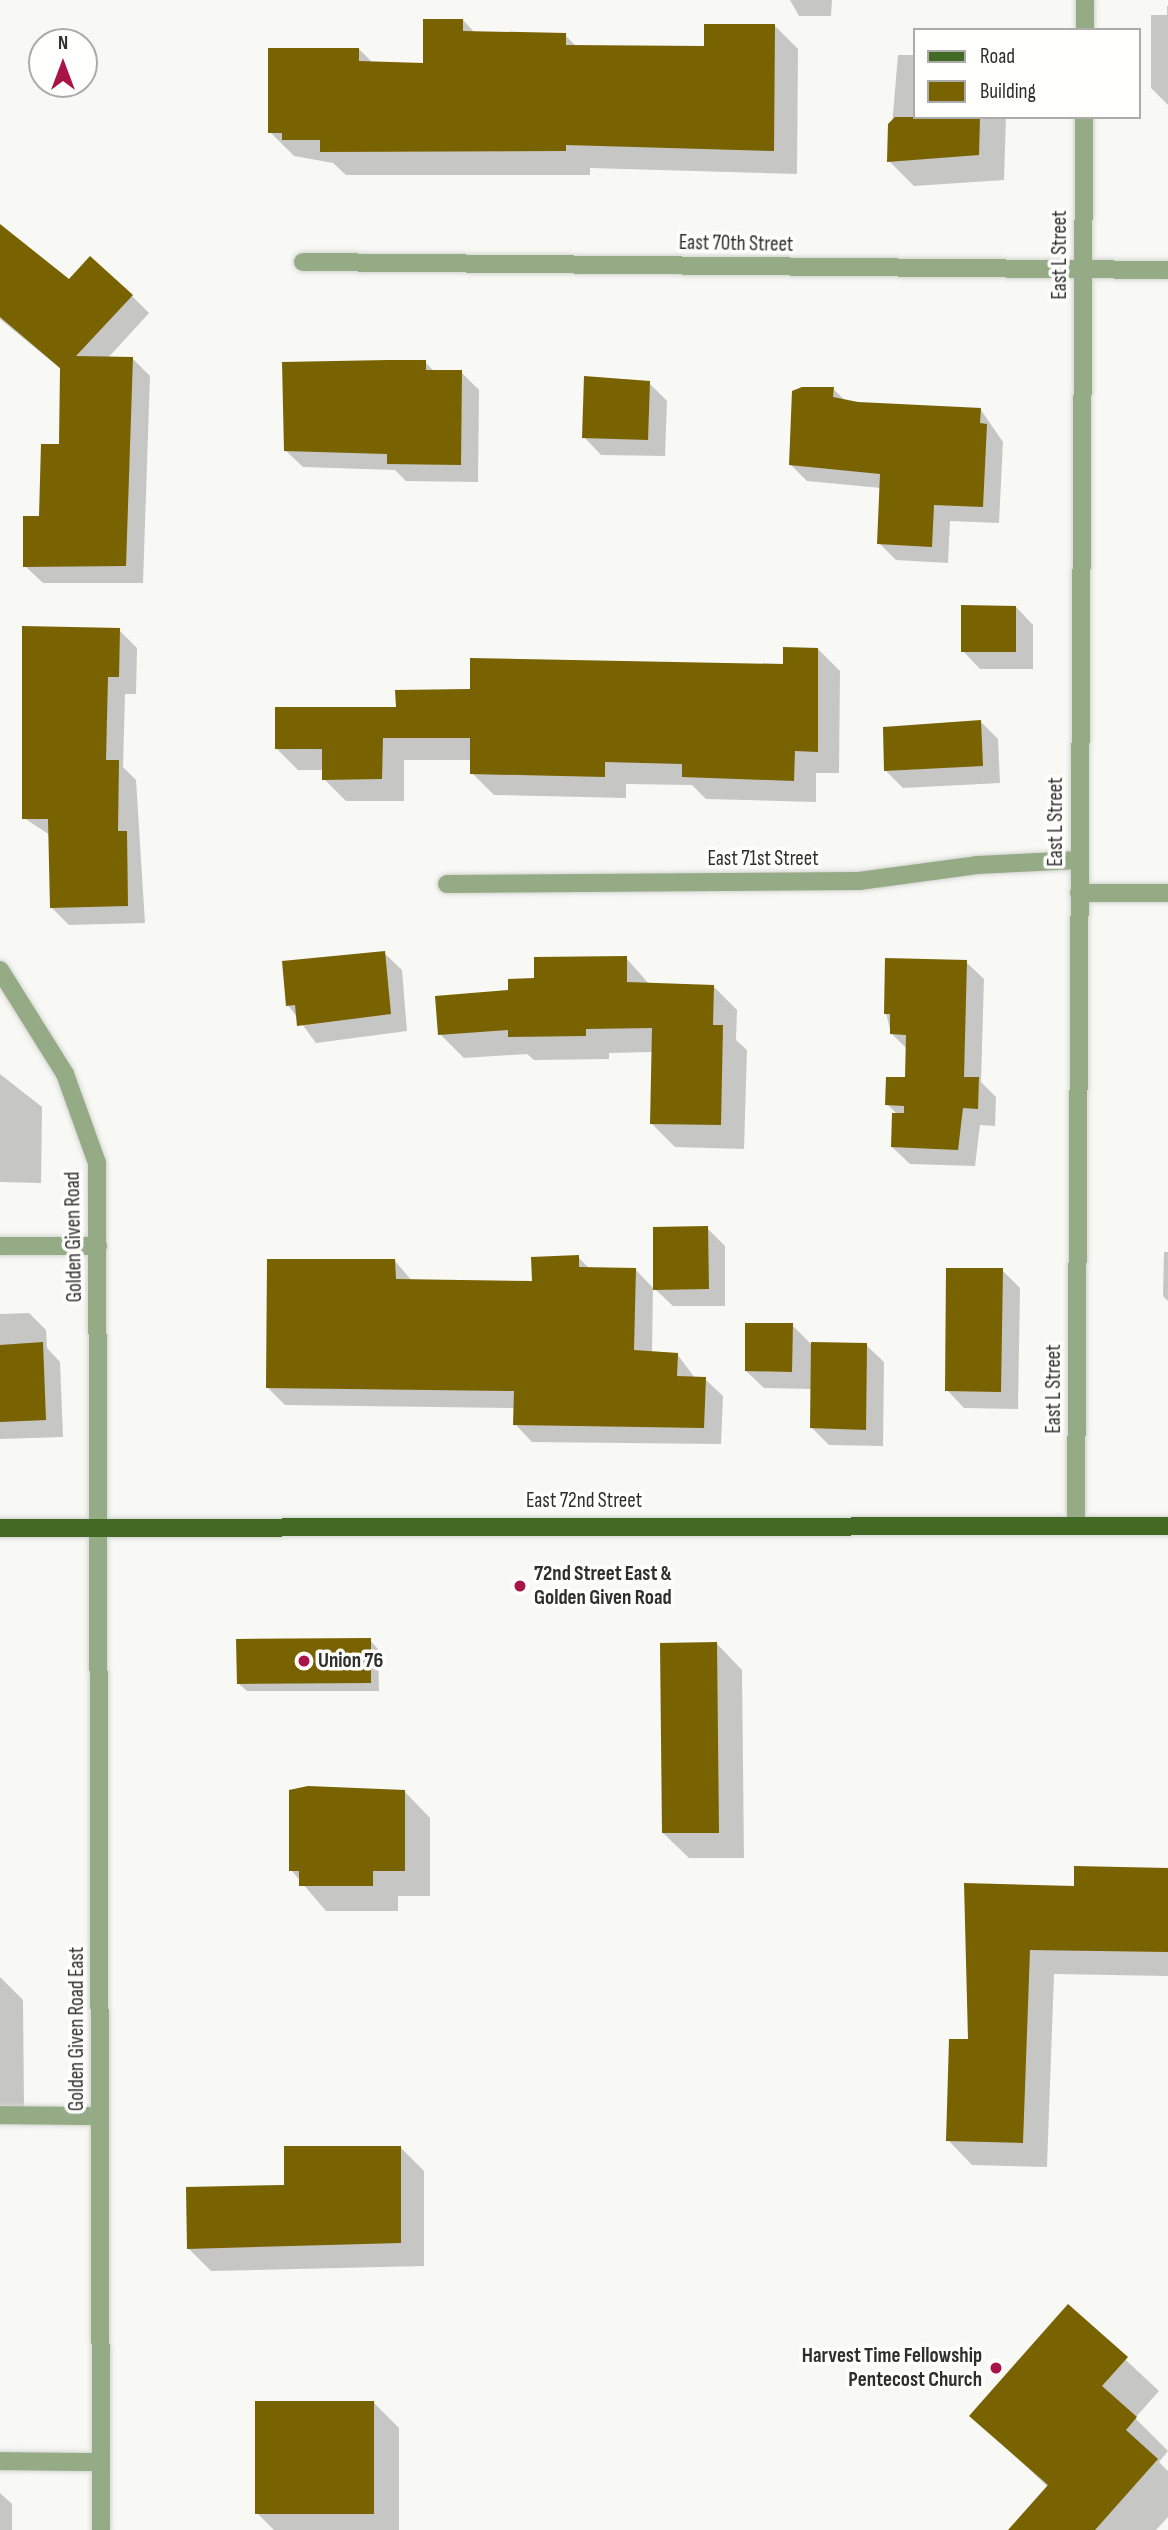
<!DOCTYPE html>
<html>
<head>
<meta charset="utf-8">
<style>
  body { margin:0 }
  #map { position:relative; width:1168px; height:2530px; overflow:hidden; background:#f8f8f5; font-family:"Sofia Sans Condensed",sans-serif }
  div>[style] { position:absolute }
  .shadow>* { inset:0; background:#0003 }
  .building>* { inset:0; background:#796200 }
  .roads { filter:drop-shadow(0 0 2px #d4d4d1) drop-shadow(0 0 2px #d4d4d1) }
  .minor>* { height:18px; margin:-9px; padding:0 9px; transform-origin:9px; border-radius:9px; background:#94ab86 }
  .major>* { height:18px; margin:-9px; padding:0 9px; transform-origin:9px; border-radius:9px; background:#426a24 }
  .dots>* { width:19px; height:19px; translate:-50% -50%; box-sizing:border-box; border:4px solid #fffffe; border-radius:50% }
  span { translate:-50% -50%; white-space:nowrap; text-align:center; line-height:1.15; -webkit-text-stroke:7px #fffffe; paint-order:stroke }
  .street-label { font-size:21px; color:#2e2f2d }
  .poi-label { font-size:21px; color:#2e2f2d; font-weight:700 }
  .left { translate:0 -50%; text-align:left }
  .right { translate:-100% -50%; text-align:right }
  .legend { position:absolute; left:913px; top:28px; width:228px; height:91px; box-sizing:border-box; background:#fffffe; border:2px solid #abacaa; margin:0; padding:9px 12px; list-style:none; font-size:21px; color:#2e2f2d }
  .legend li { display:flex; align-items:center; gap:14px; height:35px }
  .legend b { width:35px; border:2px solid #abacaa }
  .north { position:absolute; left:28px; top:28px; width:70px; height:70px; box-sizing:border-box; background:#fffffe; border:2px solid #abacaa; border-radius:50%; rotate:0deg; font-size:19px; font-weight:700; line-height:28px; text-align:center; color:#2e2f2d }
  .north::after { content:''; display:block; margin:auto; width:24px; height:32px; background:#a81348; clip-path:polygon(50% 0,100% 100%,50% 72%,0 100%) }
</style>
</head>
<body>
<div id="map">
  <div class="shadow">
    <div style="clip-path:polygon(790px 0,832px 0,831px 16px,799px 16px)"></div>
    <div style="clip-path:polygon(1167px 6px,1168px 6px,1168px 105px,1151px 88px,1151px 15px,1167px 15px)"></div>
    <div style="clip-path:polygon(463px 20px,475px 33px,565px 35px,577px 47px,706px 48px,774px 25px,798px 49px,797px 174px,590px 168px,590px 175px,346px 175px,333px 163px,294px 156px,270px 132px,359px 49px,373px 63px,424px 64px)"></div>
    <div style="clip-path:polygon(898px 55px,914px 55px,914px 117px,1006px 117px,1004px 180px,914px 186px,889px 161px)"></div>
    <div style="clip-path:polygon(0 226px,69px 281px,132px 296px,149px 313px,107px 359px,133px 359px,150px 376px,143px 583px,43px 583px,25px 566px,61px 446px,62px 370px,0 319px)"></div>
    <div style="clip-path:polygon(425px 362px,435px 372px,461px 372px,479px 390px,478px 482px,406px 481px,395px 470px,303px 467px,285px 450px)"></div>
    <div style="clip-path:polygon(649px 383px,667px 401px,665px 456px,601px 455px,584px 437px)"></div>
    <div style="clip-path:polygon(833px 389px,847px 402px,981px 410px,1003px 442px,999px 523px,950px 521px,948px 563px,896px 560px,879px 543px,881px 488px,807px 481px,790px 464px)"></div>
    <div style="clip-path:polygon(1016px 607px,1033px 625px,1033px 669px,980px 669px,963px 651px)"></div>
    <div style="clip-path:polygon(119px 630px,137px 648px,136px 694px,125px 694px,123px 767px,136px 780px,145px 923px,69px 925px,51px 907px,50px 835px,24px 818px)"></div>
    <div style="clip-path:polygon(818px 649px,840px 671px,839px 773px,816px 773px,816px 802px,706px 799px,692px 785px,626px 784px,626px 798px,494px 795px,472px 773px,472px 760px,404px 760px,404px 801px,346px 801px,324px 779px,324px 770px,298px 770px,276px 748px,472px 691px,785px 666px)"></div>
    <div style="clip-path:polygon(981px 722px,998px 739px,1000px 783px,903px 788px,885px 770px)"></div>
    <div style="clip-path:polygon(384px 953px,402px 970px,407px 1031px,316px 1043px,288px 1005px)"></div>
    <div style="clip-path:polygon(626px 958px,650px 985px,713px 986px,737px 1010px,736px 1040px,747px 1050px,744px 1149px,675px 1147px,651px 1123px,653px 1052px,609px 1053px,609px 1059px,534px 1060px,527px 1054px,464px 1058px,440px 1034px,536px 980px)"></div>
    <div style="clip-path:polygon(966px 962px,984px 979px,981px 1082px,996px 1097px,995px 1126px,980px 1125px,975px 1166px,910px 1164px,892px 1147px,898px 1115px,887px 1104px,906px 1079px,907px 1049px,891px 1033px,886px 1013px)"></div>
    <div style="clip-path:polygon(0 1074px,42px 1107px,41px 1183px,0 1182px)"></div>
    <div style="clip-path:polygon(707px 1228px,725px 1246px,725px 1306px,673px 1306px,655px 1289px)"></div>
    <div style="clip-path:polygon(1164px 1252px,1168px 1252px,1168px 1301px,1163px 1296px)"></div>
    <div style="clip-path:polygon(578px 1257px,590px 1269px,636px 1270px,653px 1288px,652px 1353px,677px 1354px,695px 1378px,705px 1379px,723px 1396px,721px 1444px,532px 1442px,515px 1424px,515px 1408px,285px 1405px,268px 1388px,395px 1261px,412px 1281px,534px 1282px)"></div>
    <div style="clip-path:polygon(1002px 1270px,1020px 1288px,1018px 1409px,964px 1408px,947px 1390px)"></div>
    <div style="clip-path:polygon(29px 1313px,46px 1330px,47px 1348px,60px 1362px,63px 1437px,0 1439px,0 1314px)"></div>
    <div style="clip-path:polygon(792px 1325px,811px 1344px,866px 1345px,884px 1362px,883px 1446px,829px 1445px,812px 1428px,812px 1389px,764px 1388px,746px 1371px)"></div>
    <div style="clip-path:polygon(370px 1640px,378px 1649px,379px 1691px,247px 1691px,238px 1683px)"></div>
    <div style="clip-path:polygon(717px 1644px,742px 1670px,744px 1858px,689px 1858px,663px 1833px)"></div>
    <div style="clip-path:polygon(405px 1792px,430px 1818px,430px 1896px,398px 1896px,398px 1911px,326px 1911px,291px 1870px)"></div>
    <div style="clip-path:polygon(1168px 1870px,1168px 1976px,1054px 1974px,1047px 2167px,972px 2165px,948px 2140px,970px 2041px,965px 1885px,1076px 1887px)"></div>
    <div style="clip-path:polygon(0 1977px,23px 2000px,24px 2106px,0 2107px)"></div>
    <div style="clip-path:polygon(401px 2148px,424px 2171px,424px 2266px,211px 2271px,188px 2248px,286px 2187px)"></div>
    <div style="clip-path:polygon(1069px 2307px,1159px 2391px,1135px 2418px,1168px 2451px,1159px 2462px,1168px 2471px,1168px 2517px,1156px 2530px,1010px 2530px,1048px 2487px,972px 2416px)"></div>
    <div style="clip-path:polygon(373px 2402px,399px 2428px,399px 2530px,274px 2530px,257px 2513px)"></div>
    <div style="clip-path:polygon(0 2493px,12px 2504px,12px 2530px,0 2530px)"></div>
  </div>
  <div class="building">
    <div style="clip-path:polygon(423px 19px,463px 19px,463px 31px,566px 33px,566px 45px,704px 46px,704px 24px,775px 24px,774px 151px,566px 145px,566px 151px,320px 152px,320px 140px,282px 140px,282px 133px,268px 133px,268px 48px,359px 48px,359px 61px,423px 63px)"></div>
    <div style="clip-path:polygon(895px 117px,980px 117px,979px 155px,887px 162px,888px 124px)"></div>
    <div style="clip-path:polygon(0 224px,69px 279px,90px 256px,133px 295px,76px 356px,133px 357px,126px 566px,23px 567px,23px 516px,39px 516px,41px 444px,59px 444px,60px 368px,0 317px)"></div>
    <div style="clip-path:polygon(388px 360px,426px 360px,426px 370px,462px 370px,461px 465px,387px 464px,387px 454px,284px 451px,282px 362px)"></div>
    <div style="clip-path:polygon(584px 376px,650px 381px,648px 440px,582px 438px)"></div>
    <div style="clip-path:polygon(802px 387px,834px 387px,833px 397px,858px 402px,981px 408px,980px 423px,987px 424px,983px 507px,934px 505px,932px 547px,877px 544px,880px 474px,789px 465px,792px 391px)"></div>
    <div style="clip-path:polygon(961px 605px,1016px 606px,1016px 652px,961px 652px)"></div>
    <div style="clip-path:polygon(22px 626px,120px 628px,119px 677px,108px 677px,106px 760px,119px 760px,118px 831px,127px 831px,128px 906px,50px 908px,48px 819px,22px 819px)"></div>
    <div style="clip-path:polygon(783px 647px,818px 648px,818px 752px,795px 751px,794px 781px,682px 777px,682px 764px,605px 762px,605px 777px,470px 774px,470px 738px,383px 738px,382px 779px,322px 780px,322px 749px,275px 749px,275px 707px,396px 707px,395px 690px,470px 689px,470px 658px,783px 664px)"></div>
    <div style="clip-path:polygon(981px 720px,983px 766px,884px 771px,883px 727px)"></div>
    <div style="clip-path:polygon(385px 951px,391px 1014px,297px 1026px,295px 1005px,286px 1006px,282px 961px)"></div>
    <div style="clip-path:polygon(627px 956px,627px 982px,714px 985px,713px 1025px,723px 1025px,721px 1125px,650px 1124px,652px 1028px,586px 1029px,586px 1036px,508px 1037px,508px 1030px,438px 1035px,435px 996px,508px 990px,508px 979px,534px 978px,534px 957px)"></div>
    <div style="clip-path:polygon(885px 958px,967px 960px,964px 1077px,979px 1077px,978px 1109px,963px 1108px,958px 1150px,891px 1147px,892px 1113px,904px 1113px,904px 1106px,885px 1105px,886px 1077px,905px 1077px,906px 1035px,890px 1034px,890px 1014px,884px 1014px)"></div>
    <div style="clip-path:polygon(708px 1226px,709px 1289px,653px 1290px,653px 1227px)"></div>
    <div style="clip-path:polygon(579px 1255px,579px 1267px,636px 1268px,634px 1350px,678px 1353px,677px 1376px,706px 1377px,704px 1428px,513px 1425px,514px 1391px,266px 1388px,267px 1259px,395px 1259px,396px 1279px,532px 1281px,531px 1257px)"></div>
    <div style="clip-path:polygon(946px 1268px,1003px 1268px,1001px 1392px,945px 1391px)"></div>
    <div style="clip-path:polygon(745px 1323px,793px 1323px,792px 1372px,745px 1371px)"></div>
    <div style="clip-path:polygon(43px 1342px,46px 1420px,0 1422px,0 1345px)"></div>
    <div style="clip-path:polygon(811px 1342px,867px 1343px,866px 1430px,810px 1428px)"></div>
    <div style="clip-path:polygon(371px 1638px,371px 1683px,237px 1684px,236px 1639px)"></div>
    <div style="clip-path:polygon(717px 1642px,719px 1833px,662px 1833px,660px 1643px)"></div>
    <div style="clip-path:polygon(308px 1786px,405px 1790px,405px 1871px,373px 1871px,373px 1886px,299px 1886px,299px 1871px,289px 1871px,289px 1790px)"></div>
    <div style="clip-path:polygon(1074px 1866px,1168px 1868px,1168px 1952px,1030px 1950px,1023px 2143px,946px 2141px,949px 2039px,968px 2039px,964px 1883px,1074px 1886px)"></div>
    <div style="clip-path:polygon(284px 2146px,401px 2146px,401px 2243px,187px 2249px,186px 2187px,284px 2185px)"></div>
    <div style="clip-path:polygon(1068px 2304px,1128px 2357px,1102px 2386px,1137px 2417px,1126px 2430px,1158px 2459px,1095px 2530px,1008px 2530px,1048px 2485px,969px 2416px)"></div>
    <div style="clip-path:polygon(255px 2401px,374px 2401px,374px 2514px,255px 2514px)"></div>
  </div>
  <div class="roads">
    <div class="minor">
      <div style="left:1085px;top:30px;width:30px;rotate:-90deg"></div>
      <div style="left:303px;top:262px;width:865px;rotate:0.53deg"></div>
      <div style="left:447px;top:884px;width:412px;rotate:-0.4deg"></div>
      <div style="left:859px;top:881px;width:119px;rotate:-7.7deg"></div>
      <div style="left:977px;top:865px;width:102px;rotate:-2.8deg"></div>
      <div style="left:1079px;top:893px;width:89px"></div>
      <div style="left:0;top:970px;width:123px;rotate:58deg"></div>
      <div style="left:65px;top:1074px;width:95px;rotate:70.2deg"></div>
      <div style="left:97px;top:1163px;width:1367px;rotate:89.83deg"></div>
      <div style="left:0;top:1246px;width:98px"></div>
      <div style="left:1076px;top:1526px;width:1409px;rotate:-89.67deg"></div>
      <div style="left:0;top:2115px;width:100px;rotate:0.6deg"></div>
      <div style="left:0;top:2461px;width:101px;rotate:0.6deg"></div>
    </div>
    <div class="major">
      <div style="left:0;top:1528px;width:1168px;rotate:-0.1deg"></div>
    </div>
  </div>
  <div class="dots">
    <div style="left:520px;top:1586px;background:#a81348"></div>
    <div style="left:304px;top:1661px;background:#a81348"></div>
    <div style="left:996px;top:2368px;background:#a81348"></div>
  </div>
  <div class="street-label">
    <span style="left:736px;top:244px;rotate:1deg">East 70th Street</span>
    <span style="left:1060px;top:255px;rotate:-90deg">East L Street</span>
    <span style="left:1056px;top:822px;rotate:-90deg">East L Street</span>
    <span style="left:763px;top:859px">East 71st Street</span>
    <span style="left:74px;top:1237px;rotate:-91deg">Golden Given Road</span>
    <span style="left:1054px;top:1389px;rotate:-90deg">East L Street</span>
    <span style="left:584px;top:1501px">East 72nd Street</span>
    <span style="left:77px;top:2029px;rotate:-90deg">Golden Given Road East</span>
  </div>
  <div class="poi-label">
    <span class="left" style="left:534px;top:1586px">72nd Street East &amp;<br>Golden Given Road</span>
    <span class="left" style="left:318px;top:1661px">Union 76</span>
    <span class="right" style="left:982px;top:2368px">Harvest Time Fellowship<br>Pentecost Church</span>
  </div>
  <ul class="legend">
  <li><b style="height:9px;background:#426a24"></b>Road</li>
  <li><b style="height:19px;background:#796200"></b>Building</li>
  </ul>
  <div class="north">N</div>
</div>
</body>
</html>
